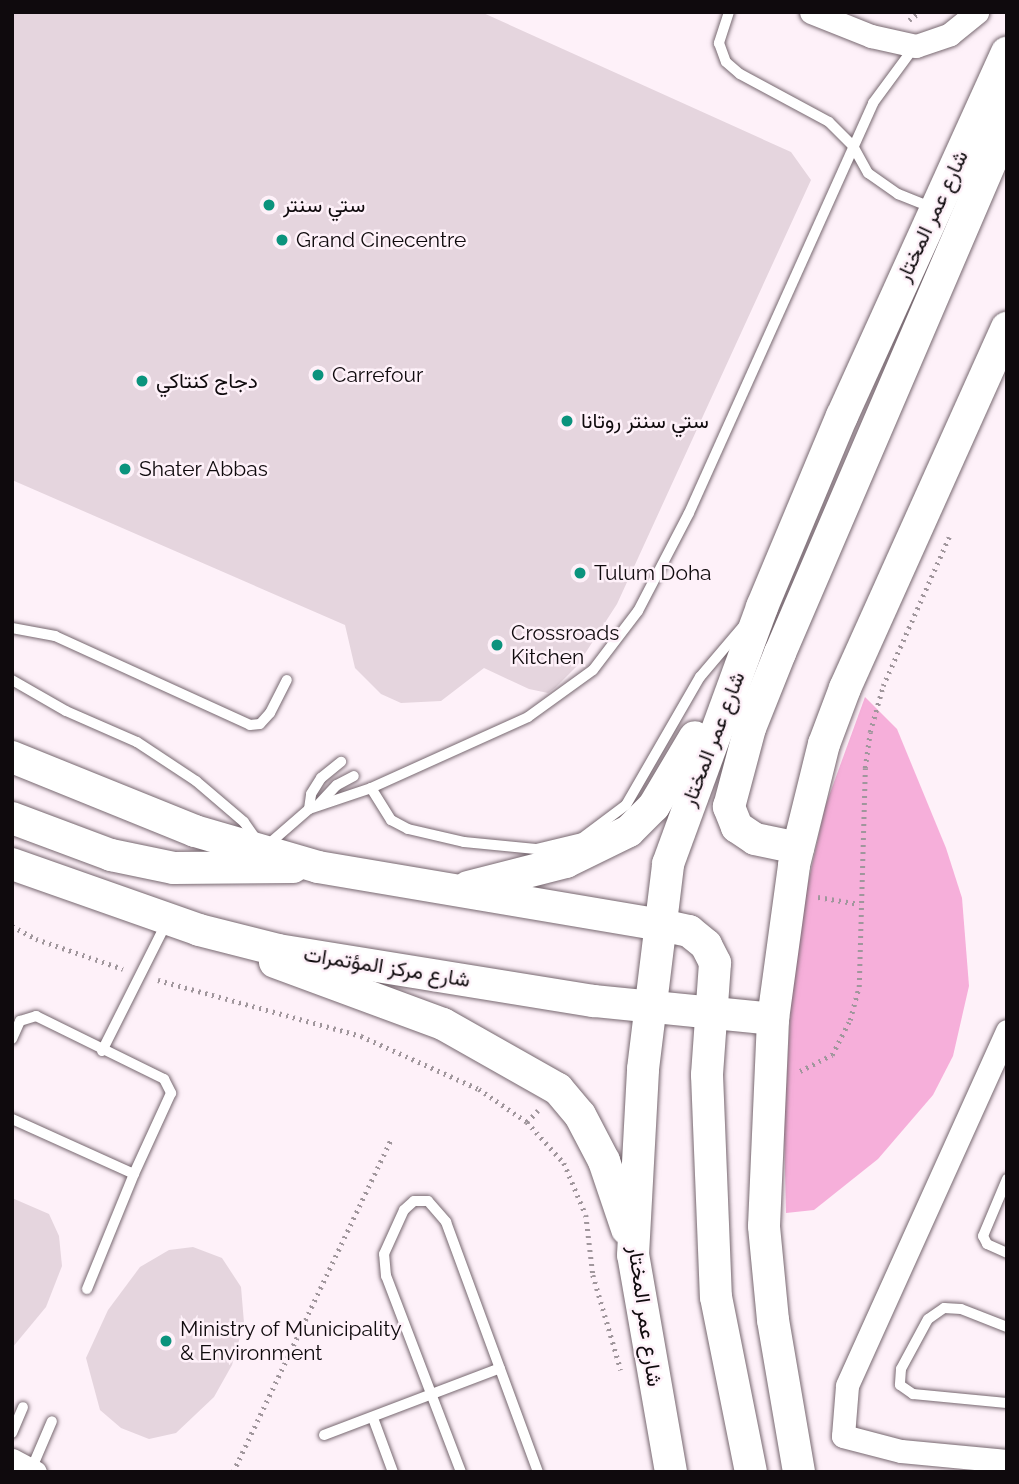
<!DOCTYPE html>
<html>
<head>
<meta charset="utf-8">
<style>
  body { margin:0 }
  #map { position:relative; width:1019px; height:1484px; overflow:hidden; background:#fef1f9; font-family:Raleway,Vazirmatn,sans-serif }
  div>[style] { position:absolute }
  .green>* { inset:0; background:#f6afda }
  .building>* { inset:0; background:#e5d5de }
  .path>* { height:4.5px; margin-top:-2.25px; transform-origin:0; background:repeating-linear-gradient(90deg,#a0969c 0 2px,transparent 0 7px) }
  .roads { filter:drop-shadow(0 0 2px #776870) drop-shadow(0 0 2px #776870) }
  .lane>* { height:10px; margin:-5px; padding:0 5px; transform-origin:5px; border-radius:5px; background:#fff }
  .street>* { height:23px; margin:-11.5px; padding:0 11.5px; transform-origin:11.5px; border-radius:11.5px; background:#fff }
  .secondary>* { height:32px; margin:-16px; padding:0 16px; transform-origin:16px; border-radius:16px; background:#fff }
  .dots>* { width:19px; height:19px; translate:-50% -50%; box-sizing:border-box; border:4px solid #fef1f9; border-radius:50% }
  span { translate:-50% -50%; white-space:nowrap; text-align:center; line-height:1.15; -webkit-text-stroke:5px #fef1f9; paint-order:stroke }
  .poi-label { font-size:21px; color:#0f0a0d }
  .left { translate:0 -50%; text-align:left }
  .street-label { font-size:21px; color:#0f0a0d }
  .frame { position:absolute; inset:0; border:14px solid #0f0a0d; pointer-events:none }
</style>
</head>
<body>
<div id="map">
  <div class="green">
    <div style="clip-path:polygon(865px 697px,897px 729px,946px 848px,962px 898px,969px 986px,953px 1056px,933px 1095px,878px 1159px,814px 1210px,786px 1213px,784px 1127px,794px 946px,825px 807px)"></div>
  </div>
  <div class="building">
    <div style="clip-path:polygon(12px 12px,481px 12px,791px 152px,811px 180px,617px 604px,577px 666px,556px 687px,548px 693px,529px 689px,484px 668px,441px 701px,401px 703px,381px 694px,355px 668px,345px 625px,12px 480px)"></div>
    <div style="clip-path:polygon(12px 1198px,49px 1214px,59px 1236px,62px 1266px,46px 1307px,12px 1348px)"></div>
    <div style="clip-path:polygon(193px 1247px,222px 1258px,241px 1287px,244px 1323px,232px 1365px,214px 1397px,176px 1433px,149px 1439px,121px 1428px,100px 1410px,86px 1358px,108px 1310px,140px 1267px,169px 1250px)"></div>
  </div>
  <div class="path">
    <div style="left:909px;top:20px;width:14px;rotate:-36deg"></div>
    <div style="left:818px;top:897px;width:42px;rotate:9.7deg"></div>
    <div style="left:12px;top:926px;width:27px;rotate:28deg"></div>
    <div style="left:36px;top:939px;width:92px;rotate:19deg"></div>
    <div style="left:158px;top:980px;width:211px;rotate:15.4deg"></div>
    <div style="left:361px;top:1036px;width:129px;rotate:24.2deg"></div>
    <div style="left:479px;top:1089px;width:58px;rotate:34.5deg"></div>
    <div style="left:527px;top:1122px;width:55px;rotate:47.9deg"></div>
    <div style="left:564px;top:1163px;width:56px;rotate:67.1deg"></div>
    <div style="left:586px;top:1215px;width:60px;rotate:83.3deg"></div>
    <div style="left:593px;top:1275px;width:99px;rotate:73.6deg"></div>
    <div style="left:800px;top:1071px;width:36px;rotate:-27deg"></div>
    <div style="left:832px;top:1055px;width:39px;rotate:-63deg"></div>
    <div style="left:850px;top:1020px;width:34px;rotate:-75deg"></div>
    <div style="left:859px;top:987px;width:219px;rotate:-88.4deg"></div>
    <div style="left:865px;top:768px;width:36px;rotate:-82deg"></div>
    <div style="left:870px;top:732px;width:48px;rotate:-74.2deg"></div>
    <div style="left:883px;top:686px;width:163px;rotate:-66.1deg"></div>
    <div style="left:527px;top:1122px;width:16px;rotate:-47deg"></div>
    <div style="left:233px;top:1472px;width:369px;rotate:-64.6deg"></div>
  </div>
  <div class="roads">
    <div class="lane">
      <div style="left:729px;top:12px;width:33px;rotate:108deg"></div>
      <div style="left:719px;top:43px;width:20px;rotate:70deg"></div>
      <div style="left:726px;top:62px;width:18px;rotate:41deg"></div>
      <div style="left:740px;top:74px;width:101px;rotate:28.3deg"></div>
      <div style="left:829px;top:122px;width:34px;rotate:45deg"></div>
      <div style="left:853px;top:146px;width:31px;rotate:61deg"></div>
      <div style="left:868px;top:173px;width:37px;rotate:35deg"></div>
      <div style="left:898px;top:194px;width:38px;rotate:22deg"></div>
      <div style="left:12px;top:628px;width:44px;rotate:10.5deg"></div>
      <div style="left:55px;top:636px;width:214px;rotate:24.5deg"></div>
      <div style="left:250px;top:725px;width:10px;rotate:-6deg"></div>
      <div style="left:260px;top:724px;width:15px;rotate:-48deg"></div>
      <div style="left:270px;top:713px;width:37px;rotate:-63deg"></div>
      <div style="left:12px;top:680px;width:62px;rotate:29.9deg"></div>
      <div style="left:66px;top:711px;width:77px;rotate:23.6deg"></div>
      <div style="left:137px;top:742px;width:71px;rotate:33.5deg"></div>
      <div style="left:196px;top:781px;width:63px;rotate:40.5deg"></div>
      <div style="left:244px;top:822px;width:33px;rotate:55deg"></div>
      <div style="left:263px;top:849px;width:61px;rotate:-41deg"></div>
      <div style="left:309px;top:809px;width:65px;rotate:-18.7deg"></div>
      <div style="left:371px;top:788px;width:172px;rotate:-24.3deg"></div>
      <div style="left:528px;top:717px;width:80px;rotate:-35.9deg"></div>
      <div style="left:593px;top:670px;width:74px;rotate:-52.7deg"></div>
      <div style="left:638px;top:611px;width:110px;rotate:-62.5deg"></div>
      <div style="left:689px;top:513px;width:449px;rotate:-65.8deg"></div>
      <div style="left:873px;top:103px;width:71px;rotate:-53.6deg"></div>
      <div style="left:371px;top:788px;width:38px;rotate:58deg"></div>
      <div style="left:391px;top:820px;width:19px;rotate:28deg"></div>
      <div style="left:408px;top:829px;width:57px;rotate:13.1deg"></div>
      <div style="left:464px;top:842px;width:72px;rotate:5.6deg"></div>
      <div style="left:536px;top:849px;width:47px;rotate:-13.4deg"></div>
      <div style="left:582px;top:838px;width:55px;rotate:-36.9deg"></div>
      <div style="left:626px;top:805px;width:148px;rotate:-60deg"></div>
      <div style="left:700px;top:677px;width:70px;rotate:-49.7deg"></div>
      <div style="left:319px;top:804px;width:26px;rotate:-47deg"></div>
      <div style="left:337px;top:785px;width:19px;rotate:-28deg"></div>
      <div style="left:309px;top:809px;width:15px;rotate:-82deg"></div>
      <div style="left:311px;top:794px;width:19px;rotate:-58deg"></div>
      <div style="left:321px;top:778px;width:26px;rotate:-39deg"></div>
      <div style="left:12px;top:1039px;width:20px;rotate:-66deg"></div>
      <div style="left:20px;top:1021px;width:17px;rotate:-17deg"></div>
      <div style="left:36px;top:1016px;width:143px;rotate:26.2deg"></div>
      <div style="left:164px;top:1079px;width:16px;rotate:63deg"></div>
      <div style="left:171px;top:1093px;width:89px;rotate:114.6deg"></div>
      <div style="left:134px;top:1174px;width:134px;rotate:-155.7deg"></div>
      <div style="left:102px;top:1051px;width:144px;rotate:-63.3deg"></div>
      <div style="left:1007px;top:1179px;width:62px;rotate:112.8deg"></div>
      <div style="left:983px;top:1236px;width:9px;rotate:63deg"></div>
      <div style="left:987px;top:1244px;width:22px;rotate:24deg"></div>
      <div style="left:87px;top:1289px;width:124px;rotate:-67.8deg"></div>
      <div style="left:1007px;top:1327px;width:49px;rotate:-158.6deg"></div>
      <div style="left:961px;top:1309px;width:17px;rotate:-177deg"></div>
      <div style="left:944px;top:1308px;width:19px;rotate:145deg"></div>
      <div style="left:928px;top:1319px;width:57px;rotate:118.4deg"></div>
      <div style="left:901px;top:1369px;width:16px;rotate:94deg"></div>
      <div style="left:900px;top:1385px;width:16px;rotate:35deg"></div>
      <div style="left:913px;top:1394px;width:94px;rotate:5.5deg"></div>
      <div style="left:373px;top:1418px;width:58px;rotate:69.7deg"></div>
      <div style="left:12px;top:1433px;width:28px;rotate:-67deg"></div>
      <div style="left:324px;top:1435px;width:188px;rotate:-20.8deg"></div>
      <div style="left:31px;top:1470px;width:53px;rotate:-66.8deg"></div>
      <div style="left:461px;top:1472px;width:210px;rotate:-110.9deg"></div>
      <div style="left:386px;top:1276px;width:22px;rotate:-95deg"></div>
      <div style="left:384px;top:1254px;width:48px;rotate:-65.6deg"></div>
      <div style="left:404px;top:1210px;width:13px;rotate:-42deg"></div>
      <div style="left:414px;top:1201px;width:14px"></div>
      <div style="left:428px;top:1201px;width:28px;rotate:49deg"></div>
      <div style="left:446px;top:1222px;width:266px;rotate:69.8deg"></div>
    </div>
    <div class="street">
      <div style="left:811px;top:12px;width:65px;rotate:21.8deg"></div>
      <div style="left:871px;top:36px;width:46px;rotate:12.5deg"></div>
      <div style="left:916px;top:46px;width:36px;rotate:-19deg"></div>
      <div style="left:950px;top:34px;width:35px;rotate:-39deg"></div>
      <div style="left:1007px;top:1031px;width:389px;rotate:114.3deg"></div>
      <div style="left:847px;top:1386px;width:50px;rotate:94.6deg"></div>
      <div style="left:843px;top:1436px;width:60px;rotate:14.5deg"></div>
      <div style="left:901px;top:1451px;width:106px;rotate:5.4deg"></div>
      <div style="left:12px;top:1460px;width:26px;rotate:28deg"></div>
    </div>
    <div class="secondary">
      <div style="left:12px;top:757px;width:197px;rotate:22deg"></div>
      <div style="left:195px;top:831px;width:128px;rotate:16.3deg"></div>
      <div style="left:318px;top:867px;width:348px;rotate:9.6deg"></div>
      <div style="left:661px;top:925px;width:29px;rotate:12deg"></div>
      <div style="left:689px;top:931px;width:22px;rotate:39deg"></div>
      <div style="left:706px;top:945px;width:20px;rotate:63deg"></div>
      <div style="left:715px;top:963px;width:112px;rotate:94.1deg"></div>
      <div style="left:707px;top:1075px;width:222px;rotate:87.7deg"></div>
      <div style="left:716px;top:1297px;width:178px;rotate:78.7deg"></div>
      <div style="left:12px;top:818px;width:106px;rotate:20.5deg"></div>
      <div style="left:111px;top:855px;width:64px;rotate:11.7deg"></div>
      <div style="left:174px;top:868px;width:119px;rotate:-0.5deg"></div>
      <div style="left:798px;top:848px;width:44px;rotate:-168.2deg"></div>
      <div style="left:755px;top:839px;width:22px;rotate:-146deg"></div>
      <div style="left:737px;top:827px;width:22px;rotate:-112deg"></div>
      <div style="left:729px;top:807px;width:82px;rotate:-75.1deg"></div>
      <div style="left:750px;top:728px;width:81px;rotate:-68.2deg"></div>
      <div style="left:780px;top:653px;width:545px;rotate:-66.77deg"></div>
      <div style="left:995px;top:152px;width:31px;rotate:-75deg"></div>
      <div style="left:1003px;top:122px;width:52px;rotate:-87.8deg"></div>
      <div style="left:12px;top:864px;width:198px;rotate:19.4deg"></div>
      <div style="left:199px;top:930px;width:81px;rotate:14.2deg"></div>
      <div style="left:278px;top:950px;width:320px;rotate:9.2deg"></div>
      <div style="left:594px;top:1001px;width:180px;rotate:5.7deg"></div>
      <div style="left:468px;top:887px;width:101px;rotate:-14.3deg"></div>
      <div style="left:566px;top:862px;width:70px;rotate:-26.2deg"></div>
      <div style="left:629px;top:831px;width:35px;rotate:-45deg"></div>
      <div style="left:654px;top:806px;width:80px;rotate:-59.3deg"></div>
      <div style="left:275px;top:962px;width:179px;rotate:20.3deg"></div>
      <div style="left:443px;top:1024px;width:132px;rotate:29.5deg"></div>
      <div style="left:558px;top:1089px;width:34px;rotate:50deg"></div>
      <div style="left:580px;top:1115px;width:52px;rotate:62.4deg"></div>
      <div style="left:604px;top:1161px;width:72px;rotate:71.3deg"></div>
      <div style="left:671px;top:1472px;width:220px;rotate:-99.9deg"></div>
      <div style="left:633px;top:1255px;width:186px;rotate:-86.9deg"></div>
      <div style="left:643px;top:1069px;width:207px;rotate:-83deg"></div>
      <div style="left:668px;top:864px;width:274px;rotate:-69.9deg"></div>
      <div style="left:762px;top:607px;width:207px;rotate:-67.3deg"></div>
      <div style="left:842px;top:416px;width:399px;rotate:-65.6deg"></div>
      <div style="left:799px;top:1472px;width:154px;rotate:-99.7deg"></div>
      <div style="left:773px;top:1320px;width:94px;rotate:-95.5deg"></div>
      <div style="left:764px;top:1226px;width:207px;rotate:-87.5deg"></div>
      <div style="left:773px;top:1019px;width:155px;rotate:-82.2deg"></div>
      <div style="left:794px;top:865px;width:125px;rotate:-76.1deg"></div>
      <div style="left:824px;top:744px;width:60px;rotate:-69.4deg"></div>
      <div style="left:845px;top:688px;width:395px;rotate:-65.8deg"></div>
    </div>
  </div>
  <div class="dots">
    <div style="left:269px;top:205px;background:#0b937d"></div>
    <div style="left:282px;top:240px;background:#0b937d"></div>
    <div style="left:318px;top:375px;background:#0b937d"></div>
    <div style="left:142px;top:381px;background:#0b937d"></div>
    <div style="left:567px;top:421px;background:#0b937d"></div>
    <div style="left:125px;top:469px;background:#0b937d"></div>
    <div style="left:580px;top:573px;background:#0b937d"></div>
    <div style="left:497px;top:645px;background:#0b937d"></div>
    <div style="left:166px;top:1341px;background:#0b937d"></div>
  </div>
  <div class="poi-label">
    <span class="left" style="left:283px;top:205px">ستي سنتر</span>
    <span class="left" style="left:296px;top:240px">Grand Cinecentre</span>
    <span class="left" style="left:332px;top:375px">Carrefour</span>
    <span class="left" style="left:156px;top:381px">دجاج كنتاكي</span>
    <span class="left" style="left:581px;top:421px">ستي سنتر روتانا</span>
    <span class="left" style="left:139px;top:469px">Shater Abbas</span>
    <span class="left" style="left:594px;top:573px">Tulum Doha</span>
    <span class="left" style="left:511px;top:645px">Crossroads<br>Kitchen</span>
    <span class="left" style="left:180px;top:1341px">Ministry of Municipality<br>&amp; Environment</span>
  </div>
  <div class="street-label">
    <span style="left:932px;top:216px;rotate:-65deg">شارع عمر المختار</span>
    <span style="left:713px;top:739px;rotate:-69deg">شارع عمر المختار</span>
    <span style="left:387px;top:967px;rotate:9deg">شارع مركز المؤتمرات</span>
    <span style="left:645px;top:1316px;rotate:82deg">شارع عمر المختار</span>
  </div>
  <div class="frame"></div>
</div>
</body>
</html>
